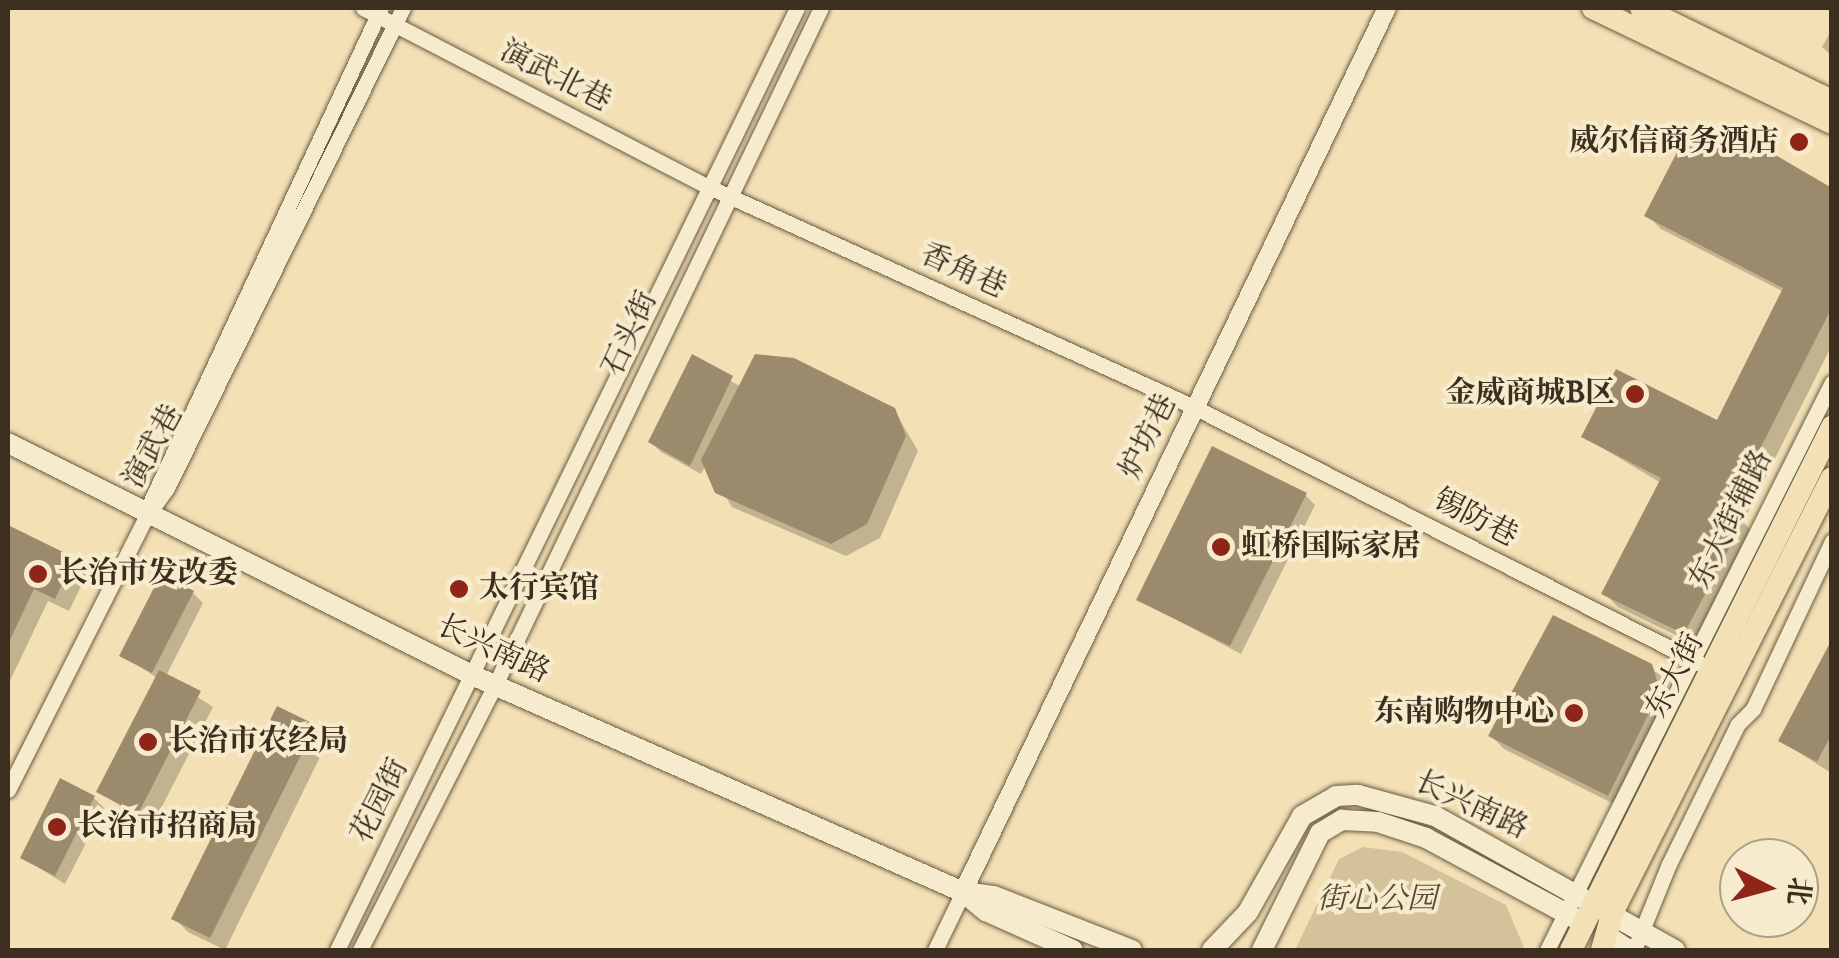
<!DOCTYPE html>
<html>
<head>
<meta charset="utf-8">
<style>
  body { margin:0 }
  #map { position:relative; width:1839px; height:958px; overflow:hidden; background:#f3e0b4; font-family:"IM FELL English","Noto Serif SC",serif }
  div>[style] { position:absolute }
  .green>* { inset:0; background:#d4c29b }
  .shadow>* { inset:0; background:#0003 }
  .building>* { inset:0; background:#9b8b6c }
  .roads { filter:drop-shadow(0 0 2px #6a5b44) drop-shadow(0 0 2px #6a5b44) }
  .minor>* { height:15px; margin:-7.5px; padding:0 7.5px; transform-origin:7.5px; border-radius:7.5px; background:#f7ebce }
  .tertiary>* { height:18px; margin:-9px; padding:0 9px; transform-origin:9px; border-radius:9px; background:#f7ebce }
  .secondary>* { height:20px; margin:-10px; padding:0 10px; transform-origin:10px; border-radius:10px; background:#f7ebce }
  .primary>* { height:22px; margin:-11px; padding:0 11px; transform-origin:11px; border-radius:11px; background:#f3e0b4 }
  .dots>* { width:28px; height:28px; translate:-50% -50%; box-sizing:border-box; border:5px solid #f7ebce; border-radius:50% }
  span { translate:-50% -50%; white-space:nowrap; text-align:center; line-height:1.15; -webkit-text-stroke:8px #f7ebce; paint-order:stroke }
  .street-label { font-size:30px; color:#3c2f1f }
  .poi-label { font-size:30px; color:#3c2f1f; font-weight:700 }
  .right { translate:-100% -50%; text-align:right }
  .left { translate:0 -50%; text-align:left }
  .park-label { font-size:30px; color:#5a4c38; font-style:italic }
  .frame { position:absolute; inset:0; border:10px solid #3c2f1f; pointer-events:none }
  .north { position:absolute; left:1719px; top:838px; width:100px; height:100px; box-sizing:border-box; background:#f7ebce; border:2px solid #aca088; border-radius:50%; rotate:96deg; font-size:28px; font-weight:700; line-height:40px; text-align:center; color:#3c2f1f }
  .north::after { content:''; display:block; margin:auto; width:35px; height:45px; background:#8f2418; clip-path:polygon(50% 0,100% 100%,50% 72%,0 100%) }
</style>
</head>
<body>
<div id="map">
  <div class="green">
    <div style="clip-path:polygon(1363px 847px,1402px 852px,1506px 905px,1525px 950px,1295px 950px,1339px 859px)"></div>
  </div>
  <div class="shadow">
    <div style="clip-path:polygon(1832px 29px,1832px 56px,1822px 47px)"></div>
    <div style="clip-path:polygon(1752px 163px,1832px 191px,1832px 345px,1743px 522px,1756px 535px,1698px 646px,1618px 607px,1604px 593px,1661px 483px,1584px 437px,1718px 423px,1784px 292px,1661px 229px,1647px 215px)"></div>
    <div style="clip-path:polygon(693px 358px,741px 387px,894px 410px,918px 451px,880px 538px,846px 556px,732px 507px,706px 464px,701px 474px,661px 452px,651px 442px)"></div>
    <div style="clip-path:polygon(1305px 495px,1315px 505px,1241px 654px,1139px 600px)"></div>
    <div style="clip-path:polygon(8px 528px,73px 560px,87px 574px,69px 611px,48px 601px,8px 685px)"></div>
    <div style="clip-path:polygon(193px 593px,203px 603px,166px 676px,213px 707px,152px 826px,99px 792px,157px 678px,122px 655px)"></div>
    <div style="clip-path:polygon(1832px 644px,1832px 772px,1831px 773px,1781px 741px)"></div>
    <div style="clip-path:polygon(1651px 666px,1666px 681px,1673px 706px,1622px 808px,1504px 749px,1491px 736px)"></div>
    <div style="clip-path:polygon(314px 727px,328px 741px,225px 950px,188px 932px,174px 918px)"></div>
    <div style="clip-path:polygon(94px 798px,104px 808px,65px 884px,23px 858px)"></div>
  </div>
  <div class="building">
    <div style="clip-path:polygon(1690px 127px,1751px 159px,1760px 146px,1832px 188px,1832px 307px,1728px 512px,1744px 520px,1684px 634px,1601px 594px,1661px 478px,1581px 437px,1616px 369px,1717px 420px,1783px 288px,1644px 216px)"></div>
    <div style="clip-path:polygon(692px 354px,733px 376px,690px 466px,648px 442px)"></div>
    <div style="clip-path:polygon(755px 354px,794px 358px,895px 408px,906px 436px,867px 524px,831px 544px,715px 493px,701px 460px)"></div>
    <div style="clip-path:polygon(1212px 446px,1307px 493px,1230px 646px,1136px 600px)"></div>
    <div style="clip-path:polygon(8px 525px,75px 558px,55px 599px,34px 589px,8px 644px)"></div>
    <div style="clip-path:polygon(161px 574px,194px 591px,152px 673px,119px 656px)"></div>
    <div style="clip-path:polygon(1553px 615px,1652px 664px,1660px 691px,1608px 796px,1488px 736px)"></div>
    <div style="clip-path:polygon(1832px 639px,1832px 733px,1817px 762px,1778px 741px)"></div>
    <div style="clip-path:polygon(159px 670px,201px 691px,138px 814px,96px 792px)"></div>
    <div style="clip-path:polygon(277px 706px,316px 725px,210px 938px,171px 919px)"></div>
    <div style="clip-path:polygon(60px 778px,95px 796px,55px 876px,20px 858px)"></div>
  </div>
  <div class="roads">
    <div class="minor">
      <div style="left:363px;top:8px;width:390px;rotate:27.4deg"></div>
      <div style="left:709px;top:187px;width:533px;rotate:24.4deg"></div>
      <div style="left:1194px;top:407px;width:589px;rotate:26.87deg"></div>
      <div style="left:150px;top:503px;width:546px;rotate:-64.98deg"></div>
      <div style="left:8px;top:790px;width:306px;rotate:-63.2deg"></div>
      <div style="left:146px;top:517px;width:36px;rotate:-54deg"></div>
      <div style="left:167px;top:488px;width:535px;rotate:-63.82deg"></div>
      <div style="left:337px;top:950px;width:1048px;rotate:-63.97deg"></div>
      <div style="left:360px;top:950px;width:297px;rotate:-63deg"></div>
      <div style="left:495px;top:685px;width:751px;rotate:-64.29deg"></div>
      <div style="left:935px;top:950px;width:64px;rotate:-64.2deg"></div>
      <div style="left:1547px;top:950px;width:635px;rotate:-63.35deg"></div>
      <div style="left:1634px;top:950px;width:93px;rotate:-67.9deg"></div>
      <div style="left:1669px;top:864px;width:156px;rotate:-63.8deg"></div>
      <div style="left:1738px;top:724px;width:21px;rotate:-45deg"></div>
      <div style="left:1753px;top:709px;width:186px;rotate:-64.8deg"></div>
    </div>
    <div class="tertiary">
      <div style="left:963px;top:892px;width:980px;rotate:-64.38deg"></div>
    </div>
    <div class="secondary">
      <div style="left:8px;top:443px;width:521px;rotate:26.57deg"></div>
      <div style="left:474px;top:676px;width:535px;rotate:23.83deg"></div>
      <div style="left:963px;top:892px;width:30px;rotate:40deg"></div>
      <div style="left:986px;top:911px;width:95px;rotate:24.1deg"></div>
      <div style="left:964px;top:892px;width:30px;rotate:8deg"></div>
      <div style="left:994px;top:896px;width:148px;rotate:21.4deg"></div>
      <div style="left:1609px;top:937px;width:24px;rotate:33deg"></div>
      <div style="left:1212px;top:950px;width:52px;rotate:-46.5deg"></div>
      <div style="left:1248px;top:912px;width:110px;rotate:-60.6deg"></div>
      <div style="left:1302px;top:816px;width:39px;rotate:-30deg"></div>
      <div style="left:1336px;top:796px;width:22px;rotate:-3deg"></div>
      <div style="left:1358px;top:795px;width:80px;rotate:15.3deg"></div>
      <div style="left:1435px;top:816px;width:275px;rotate:29.2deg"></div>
      <div style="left:1262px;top:950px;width:131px;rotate:-63.6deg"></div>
      <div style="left:1320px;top:833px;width:26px;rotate:-31deg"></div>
      <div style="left:1342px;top:820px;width:36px;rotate:3deg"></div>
      <div style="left:1378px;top:822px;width:51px;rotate:18.4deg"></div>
      <div style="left:1426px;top:838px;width:179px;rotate:28.3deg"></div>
    </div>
    <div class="primary">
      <div style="left:1593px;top:8px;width:265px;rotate:25.7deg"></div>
      <div style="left:1641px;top:8px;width:212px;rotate:26deg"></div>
      <div style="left:1571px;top:950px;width:585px;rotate:-63.48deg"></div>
      <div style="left:1602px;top:950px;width:41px;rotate:-74.2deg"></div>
      <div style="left:1613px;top:911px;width:485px;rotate:-63.2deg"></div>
    </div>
  </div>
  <div class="dots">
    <div style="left:1799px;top:142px;background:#8f2418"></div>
    <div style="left:1635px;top:394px;background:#8f2418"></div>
    <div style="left:1221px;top:547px;background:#8f2418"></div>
    <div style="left:38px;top:574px;background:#8f2418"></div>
    <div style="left:459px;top:589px;background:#8f2418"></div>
    <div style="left:1574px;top:713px;background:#8f2418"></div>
    <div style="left:148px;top:742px;background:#8f2418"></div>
    <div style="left:57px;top:827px;background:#8f2418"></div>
  </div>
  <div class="street-label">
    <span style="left:555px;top:77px;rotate:27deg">演武北巷</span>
    <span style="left:963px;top:272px;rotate:24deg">香角巷</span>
    <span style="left:631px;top:334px;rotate:-65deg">石头街</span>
    <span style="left:1149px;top:437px;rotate:-64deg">炉坊巷</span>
    <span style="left:154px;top:447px;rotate:-61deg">演武巷</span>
    <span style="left:1475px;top:519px;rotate:27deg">锡防巷</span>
    <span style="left:1732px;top:520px;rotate:-64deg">东大街辅路</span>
    <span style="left:493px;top:650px;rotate:25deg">长兴南路</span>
    <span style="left:1676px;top:676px;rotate:-63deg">东大街</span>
    <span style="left:381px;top:801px;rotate:-63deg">花园街</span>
    <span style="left:1471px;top:806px;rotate:25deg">长兴南路</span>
  </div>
  <div class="poi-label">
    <span class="right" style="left:1779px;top:142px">威尔信商务酒店</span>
    <span class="right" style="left:1615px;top:394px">金威商城B区</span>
    <span class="left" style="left:1241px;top:547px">虹桥国际家居</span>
    <span class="left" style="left:58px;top:574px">长治市发改委</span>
    <span class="left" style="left:479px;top:589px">太行宾馆</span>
    <span class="right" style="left:1554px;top:713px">东南购物中心</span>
    <span class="left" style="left:168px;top:742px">长治市农经局</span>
    <span class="left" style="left:77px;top:827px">长治市招商局</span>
  </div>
  <div class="park-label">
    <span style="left:1377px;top:900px">街心公园</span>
  </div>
  <div class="frame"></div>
  <div class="north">北</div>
</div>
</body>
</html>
